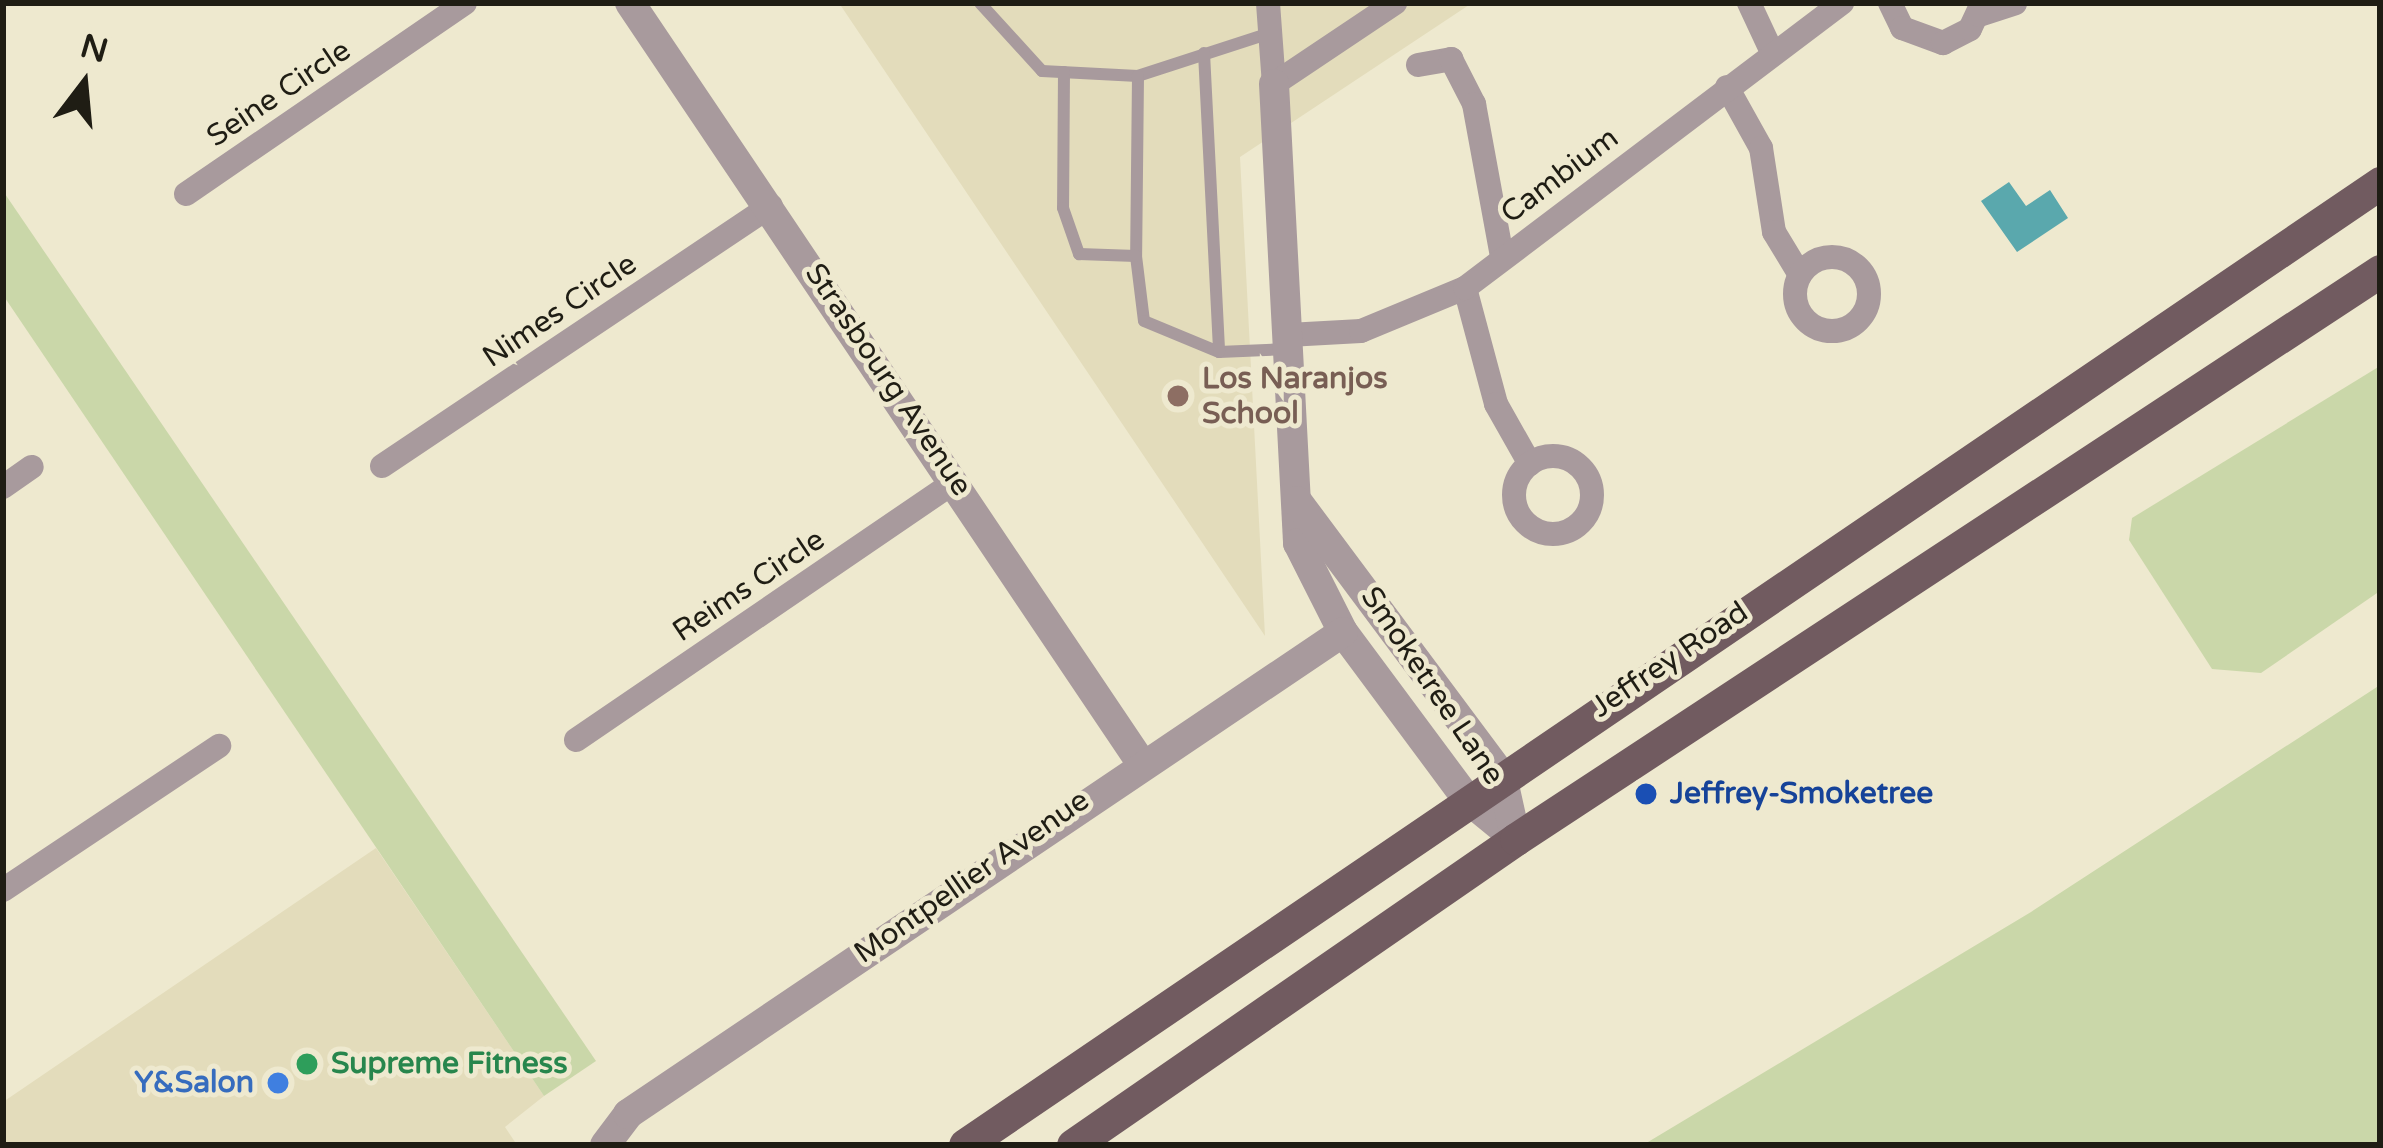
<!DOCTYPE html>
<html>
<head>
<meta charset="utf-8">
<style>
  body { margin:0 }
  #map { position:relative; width:2383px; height:1148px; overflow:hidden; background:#eee9cf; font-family:"Varela Round",sans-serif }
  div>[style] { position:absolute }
  .built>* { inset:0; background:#e3dcbb }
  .green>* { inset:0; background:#cad7a9 }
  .water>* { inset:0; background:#5aa8ad }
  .service>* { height:12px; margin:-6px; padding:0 6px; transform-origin:6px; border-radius:6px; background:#a89a9d }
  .minor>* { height:24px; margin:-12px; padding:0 12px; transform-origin:12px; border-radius:12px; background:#a89a9d }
  .minor>.ring { margin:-12px; padding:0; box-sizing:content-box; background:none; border:24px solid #a89a9d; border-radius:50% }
  .tertiary>* { height:30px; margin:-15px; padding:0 15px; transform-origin:15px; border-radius:15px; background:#a89a9d }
  .primary>* { height:33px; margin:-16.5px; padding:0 16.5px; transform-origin:16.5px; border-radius:16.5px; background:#715b60 }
  .dots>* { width:33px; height:33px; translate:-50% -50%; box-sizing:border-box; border:6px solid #eee9cf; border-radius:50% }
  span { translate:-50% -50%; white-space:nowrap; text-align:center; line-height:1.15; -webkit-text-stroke:10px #eee9cf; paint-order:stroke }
  .street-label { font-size:30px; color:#1f1d14 }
  .education-label { font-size:30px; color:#785e54; font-weight:700 }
  .left { translate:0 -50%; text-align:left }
  .transit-label { font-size:30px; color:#164399; font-weight:700 }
  .leisure-label { font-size:30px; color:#27864d; font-weight:700 }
  .shop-label { font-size:30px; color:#366cbe; font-weight:700 }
  .right { translate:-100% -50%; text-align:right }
  .frame { position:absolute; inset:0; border:6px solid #1f1d14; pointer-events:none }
  .north { position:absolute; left:24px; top:24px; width:120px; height:120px; -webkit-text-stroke:9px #eee9cf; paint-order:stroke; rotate:16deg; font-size:33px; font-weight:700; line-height:48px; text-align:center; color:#1f1d14 }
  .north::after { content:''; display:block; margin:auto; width:42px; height:54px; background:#1f1d14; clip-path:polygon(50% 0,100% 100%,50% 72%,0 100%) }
</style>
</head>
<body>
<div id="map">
  <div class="built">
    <div style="clip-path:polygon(839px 3px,1472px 3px,1240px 157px,1265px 636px)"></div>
    <div style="clip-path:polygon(376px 848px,544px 1096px,505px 1127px,517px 1145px,3px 1145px,3px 1102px)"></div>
  </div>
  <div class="green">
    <div style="clip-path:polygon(3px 191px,596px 1061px,544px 1096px,3px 295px)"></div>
    <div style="clip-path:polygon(2380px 366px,2380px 591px,2261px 673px,2212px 669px,2129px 540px,2132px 518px)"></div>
    <div style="clip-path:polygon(2380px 685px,2380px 1145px,1643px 1145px,2031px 912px)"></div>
  </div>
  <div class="water">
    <div style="clip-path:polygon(2009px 182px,2026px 206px,2050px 190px,2068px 218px,2017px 252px,1981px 201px)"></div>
  </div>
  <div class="service">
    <div style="left:980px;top:3px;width:92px;rotate:47.6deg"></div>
    <div style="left:1042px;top:71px;width:96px;rotate:3deg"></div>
    <div style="left:1267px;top:34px;width:136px;rotate:162deg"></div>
    <div style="left:1138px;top:76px;width:180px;rotate:90.6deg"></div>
    <div style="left:1136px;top:256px;width:65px;rotate:83deg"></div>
    <div style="left:1144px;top:321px;width:81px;rotate:22.5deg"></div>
    <div style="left:1219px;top:352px;width:69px;rotate:-2.5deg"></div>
    <div style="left:1204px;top:53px;width:299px;rotate:87.1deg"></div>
    <div style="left:1064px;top:72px;width:136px;rotate:90.4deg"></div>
    <div style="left:1063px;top:208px;width:49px;rotate:70.8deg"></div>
    <div style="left:1079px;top:254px;width:57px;rotate:2deg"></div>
  </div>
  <div class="minor">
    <div style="left:1268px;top:3px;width:81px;rotate:85.8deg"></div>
    <div style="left:1274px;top:84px;width:146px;rotate:-33.8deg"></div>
    <div style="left:1749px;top:3px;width:52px;rotate:64.9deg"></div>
    <div style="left:1890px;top:3px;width:28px;rotate:64deg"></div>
    <div style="left:1902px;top:28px;width:44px;rotate:20.1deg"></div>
    <div style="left:1943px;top:43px;width:30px;rotate:-27deg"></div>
    <div style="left:1970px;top:29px;width:29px;rotate:-65deg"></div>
    <div style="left:1979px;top:15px;width:38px;rotate:-18deg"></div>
    <div style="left:1418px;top:65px;width:34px;rotate:-10deg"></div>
    <div style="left:1451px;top:59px;width:51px;rotate:62.9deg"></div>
    <div style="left:1474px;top:104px;width:156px;rotate:79.6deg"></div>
    <div style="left:1727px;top:87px;width:70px;rotate:60.9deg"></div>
    <div style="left:1761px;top:148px;width:85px;rotate:81.2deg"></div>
    <div style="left:1774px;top:232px;width:50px;rotate:58.8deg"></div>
    <div style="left:186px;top:194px;width:338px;rotate:-34.4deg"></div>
    <div class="ring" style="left:1795px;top:257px;width:50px;height:50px"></div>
    <div style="left:1465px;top:288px;width:120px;rotate:75deg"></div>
    <div style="left:1496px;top:404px;width:69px;rotate:60.5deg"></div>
    <div style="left:1288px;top:335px;width:73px;rotate:-3.1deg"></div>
    <div style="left:1361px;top:331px;width:113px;rotate:-22.5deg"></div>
    <div style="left:1465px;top:288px;width:473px;rotate:-37.1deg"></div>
    <div class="ring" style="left:1514px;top:456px;width:54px;height:54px"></div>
    <div style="left:382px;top:466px;width:468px;rotate:-33.8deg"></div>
    <div style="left:3px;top:487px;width:35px;rotate:-35deg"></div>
    <div style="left:576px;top:740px;width:459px;rotate:-34.3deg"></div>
    <div style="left:3px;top:890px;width:260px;rotate:-33.7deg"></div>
  </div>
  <div class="tertiary">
    <div style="left:630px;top:3px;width:914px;rotate:56.07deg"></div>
    <div style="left:1274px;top:84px;width:460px;rotate:87deg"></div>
    <div style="left:1298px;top:543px;width:100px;rotate:63.2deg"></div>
    <div style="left:1343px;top:632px;width:208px;rotate:53.4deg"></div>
    <div style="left:1467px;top:799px;width:63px;rotate:39.2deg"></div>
    <div style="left:1297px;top:501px;width:343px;rotate:53.3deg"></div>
    <div style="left:1502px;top:776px;width:65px;rotate:77.5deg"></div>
    <div style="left:605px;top:1145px;width:39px;rotate:-53deg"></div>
    <div style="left:628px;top:1114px;width:862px;rotate:-33.98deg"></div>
  </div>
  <div class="primary">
    <div style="left:965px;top:1145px;width:1711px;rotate:-34.21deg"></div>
    <div style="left:1073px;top:1145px;width:538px;rotate:-34.63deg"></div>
    <div style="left:1516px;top:839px;width:1034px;rotate:-33.32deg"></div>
  </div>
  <div class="dots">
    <div style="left:1178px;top:396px;background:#8d6e63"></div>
    <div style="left:1646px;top:794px;background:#1a4fb4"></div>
    <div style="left:307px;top:1064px;background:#2e9e5b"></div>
    <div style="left:278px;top:1083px;background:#3f7fe0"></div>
  </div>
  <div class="street-label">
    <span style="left:279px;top:94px;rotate:-34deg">Seine Circle</span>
    <span style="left:1560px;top:176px;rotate:-37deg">Cambium</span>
    <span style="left:560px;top:311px;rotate:-34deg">Nimes Circle</span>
    <span style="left:888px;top:380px;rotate:56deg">Strasbourg Avenue</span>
    <span style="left:749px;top:586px;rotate:-34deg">Reims Circle</span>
    <span style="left:1670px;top:660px;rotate:-34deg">Jeffrey Road</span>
    <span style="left:1432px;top:686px;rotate:56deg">Smoketree Lane</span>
    <span style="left:972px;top:877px;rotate:-35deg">Montpellier Avenue</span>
  </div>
  <div class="education-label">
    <span class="left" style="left:1202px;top:396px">Los Naranjos<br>School</span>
  </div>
  <div class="transit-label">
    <span class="left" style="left:1670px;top:794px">Jeffrey-Smoketree</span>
  </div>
  <div class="leisure-label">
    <span class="left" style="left:331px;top:1064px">Supreme Fitness</span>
  </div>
  <div class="shop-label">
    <span class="right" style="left:254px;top:1083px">Y&amp;Salon</span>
  </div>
  <div class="frame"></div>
  <div class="north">N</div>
</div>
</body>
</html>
